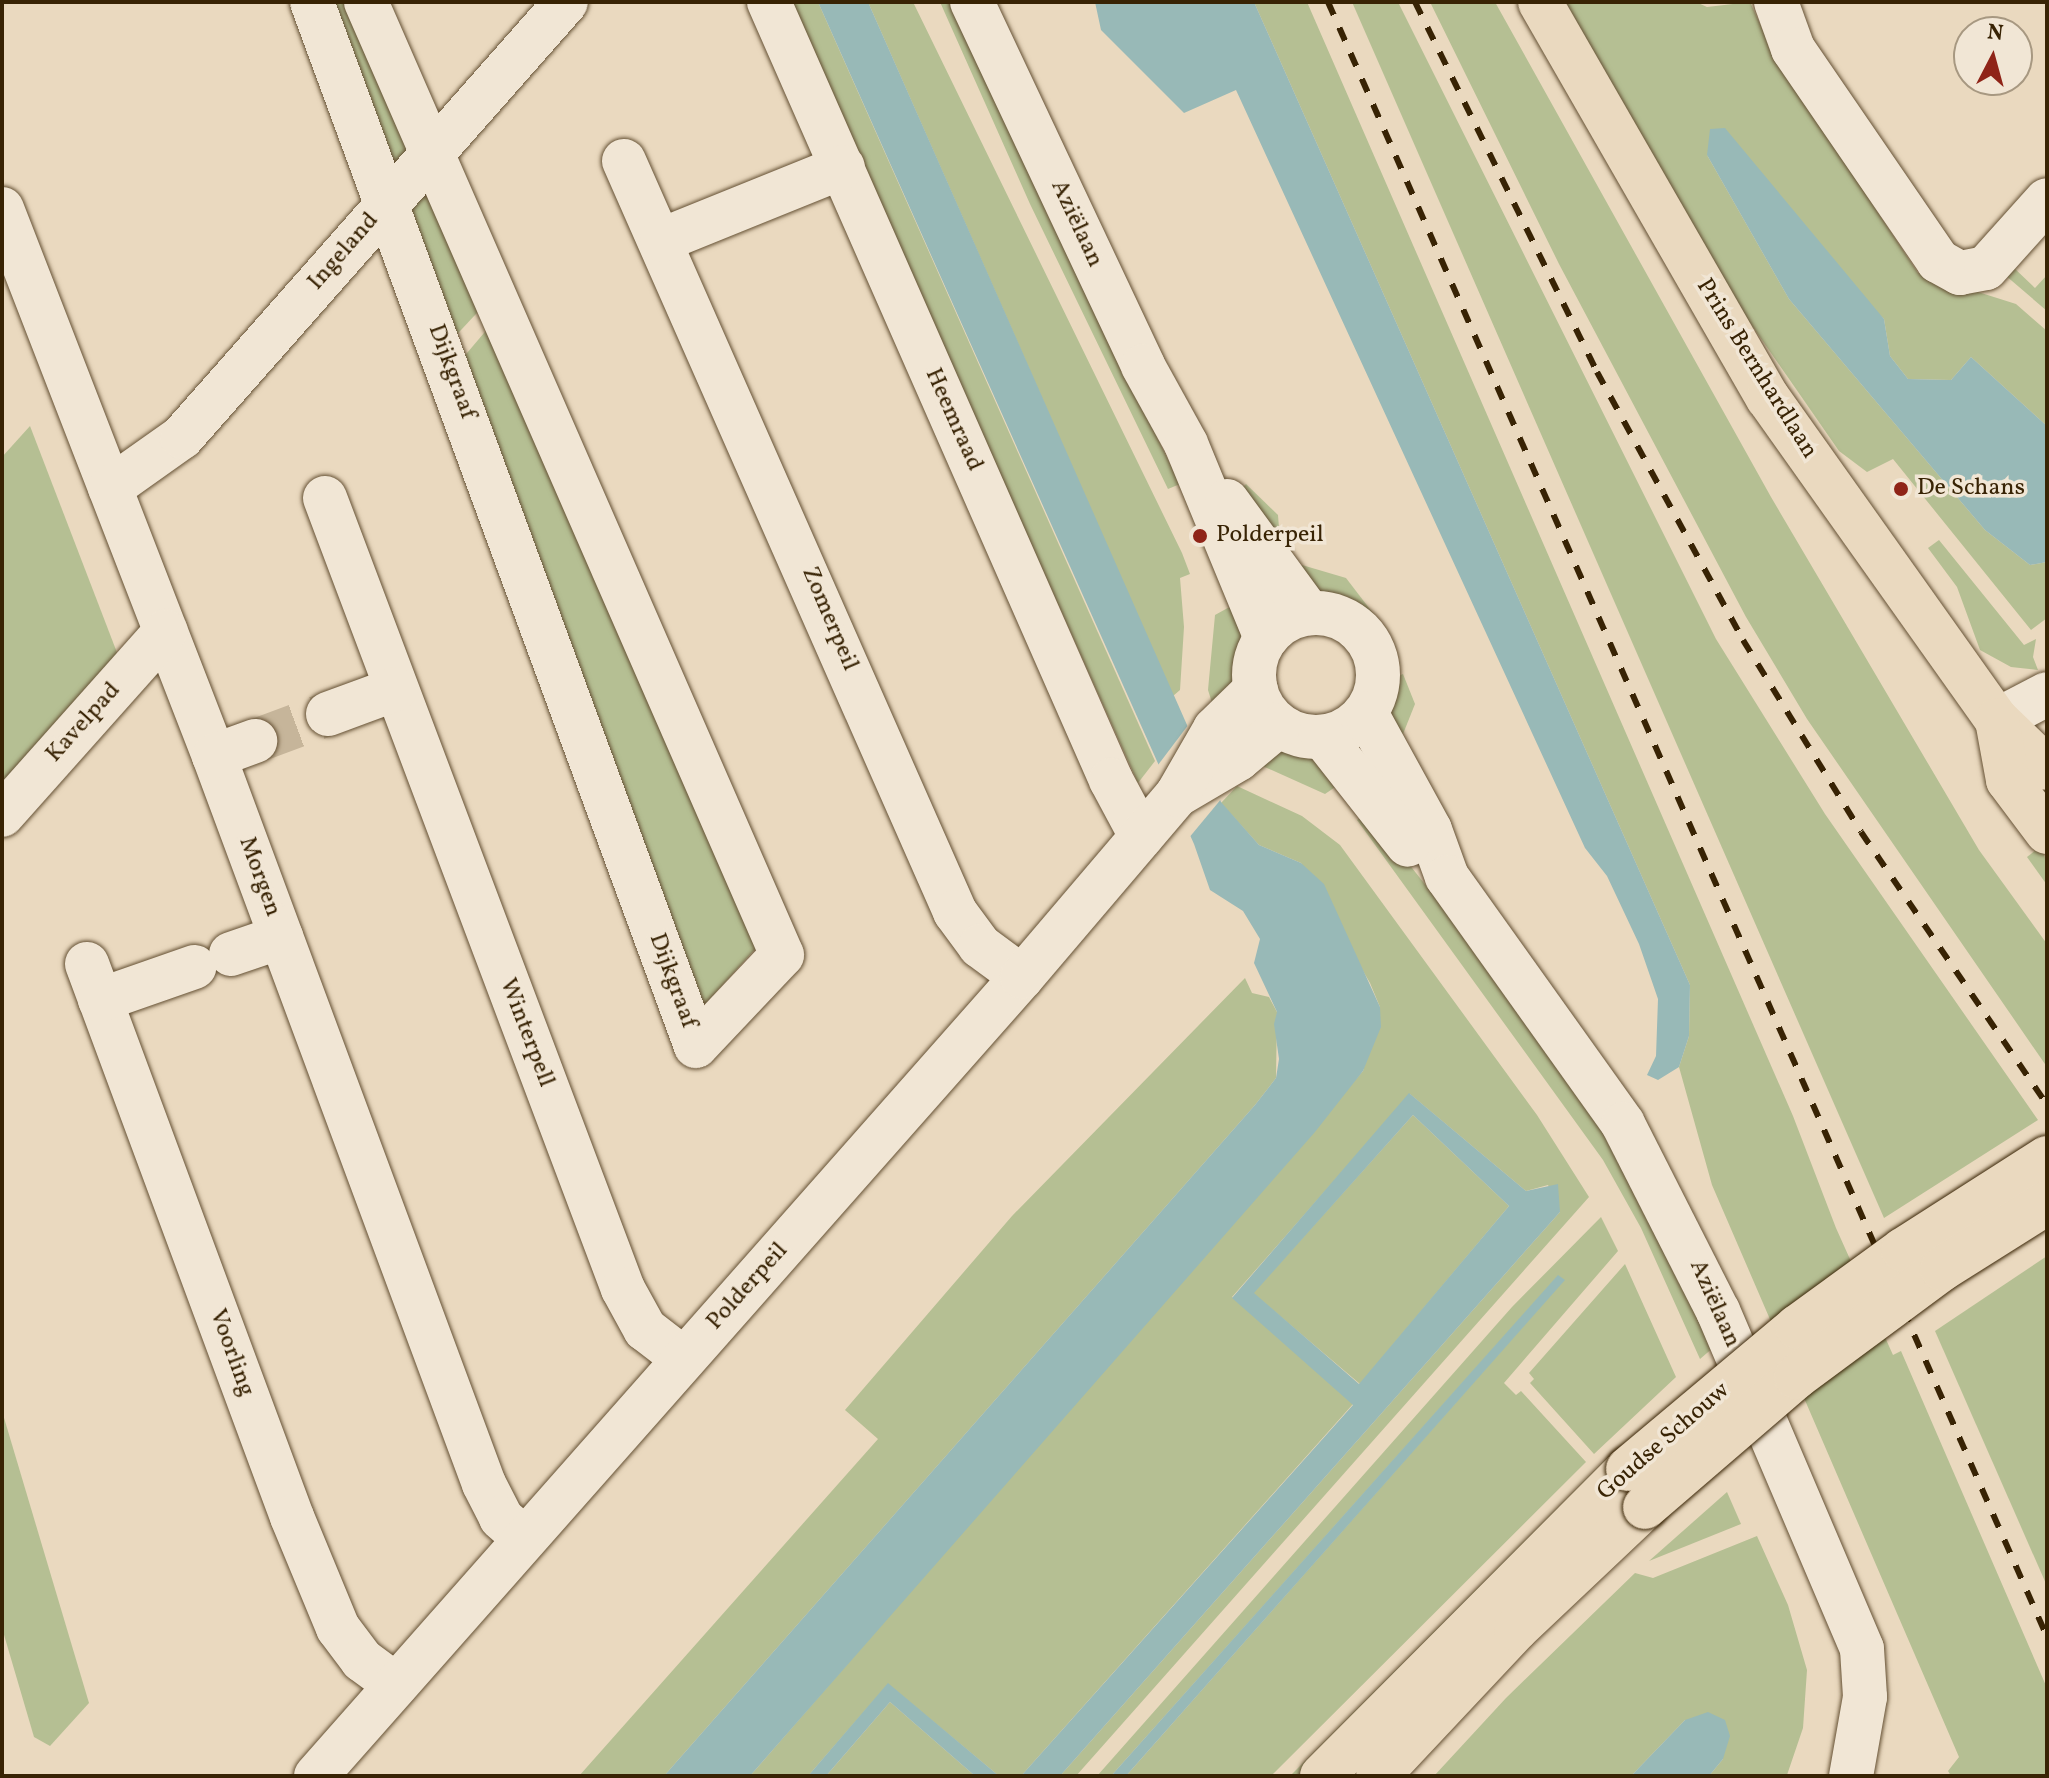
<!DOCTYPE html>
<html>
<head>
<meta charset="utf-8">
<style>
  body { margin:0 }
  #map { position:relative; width:2049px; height:1778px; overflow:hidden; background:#ead9bf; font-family:Vollkorn,serif }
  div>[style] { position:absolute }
  .green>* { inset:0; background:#b5bf93 }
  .water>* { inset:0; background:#98b9b7 }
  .pier>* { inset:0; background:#ead9bf }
  .minor-tunnel>* { height:44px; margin-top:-22px; transform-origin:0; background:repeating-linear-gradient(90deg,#c6b59a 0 44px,transparent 0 66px) }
  .roads { filter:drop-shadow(0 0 2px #645033) drop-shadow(0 0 2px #645033) }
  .minor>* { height:44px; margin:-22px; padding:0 22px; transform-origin:22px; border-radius:22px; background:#f1e6d5 }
  .minor>.ring { margin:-22px; padding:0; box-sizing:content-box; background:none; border:44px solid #f1e6d5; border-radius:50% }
  .major>* { height:44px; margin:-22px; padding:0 22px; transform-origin:22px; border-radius:22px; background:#ead9bf }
  .rail>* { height:6px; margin-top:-3px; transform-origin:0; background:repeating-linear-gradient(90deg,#382304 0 14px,transparent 0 28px) }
  .bridges { filter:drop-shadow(0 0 2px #382304) drop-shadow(0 0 2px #382304) }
  .major-bridge>* { height:44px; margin:-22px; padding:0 22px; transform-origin:22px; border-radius:22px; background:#ead9bf }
  .dots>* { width:22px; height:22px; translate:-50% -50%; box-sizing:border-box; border:4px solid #f1e6d5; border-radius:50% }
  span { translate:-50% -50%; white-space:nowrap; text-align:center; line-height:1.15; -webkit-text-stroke:7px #f1e6d5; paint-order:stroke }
  .street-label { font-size:24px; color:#382304 }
  .poi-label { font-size:24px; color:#382304 }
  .left { translate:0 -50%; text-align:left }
  .frame { position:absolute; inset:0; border:4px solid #382304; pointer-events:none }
  .north { position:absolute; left:1953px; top:16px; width:80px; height:80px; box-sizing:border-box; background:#f1e6d5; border:2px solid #a79881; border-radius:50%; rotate:6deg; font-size:22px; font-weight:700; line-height:32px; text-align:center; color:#382304 }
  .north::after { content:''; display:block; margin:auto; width:28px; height:36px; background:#8f2418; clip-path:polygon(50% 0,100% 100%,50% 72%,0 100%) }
</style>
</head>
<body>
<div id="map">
  <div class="green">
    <div style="clip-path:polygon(322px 2px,356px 2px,416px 146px,389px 176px)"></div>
    <div style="clip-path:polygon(789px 2px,818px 2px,1155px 761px,1138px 783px)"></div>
    <div style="clip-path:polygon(868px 2px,913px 2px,1182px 553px,1190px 574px,1180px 578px,1184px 627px,1180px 690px,1173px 696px)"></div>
    <div style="clip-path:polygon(940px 2px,954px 2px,1050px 220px,1180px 484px,1168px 489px,1030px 204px)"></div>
    <div style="clip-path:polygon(1254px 2px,1307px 2px,1793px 1116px,1836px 1228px,1893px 1355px,1901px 1351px,2047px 1688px,2047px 1776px,1951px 1776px,1948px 1771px,1959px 1757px,1712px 1185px,1679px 1067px,1689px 1036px,1690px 985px)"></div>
    <div style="clip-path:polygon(1352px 2px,1398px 2px,1716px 639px,1825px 814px,2038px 1120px,1884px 1218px)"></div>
    <div style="clip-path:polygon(1430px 2px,1495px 2px,1771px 497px,1979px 850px,2047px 944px,2047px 1067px,1807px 719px,1746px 617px,1559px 264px)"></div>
    <div style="clip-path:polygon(1566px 2px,1696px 2px,1707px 7px,1750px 2px,1776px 59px,1918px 273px,2016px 304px,2047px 331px,2047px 426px,1971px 357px,1951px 380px,1908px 379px,1890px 356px,1884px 319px,1707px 155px,1789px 299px,1985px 530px,2030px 565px,2047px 562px,2047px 618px,2031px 630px,1893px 459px,1867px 472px,1839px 451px,1703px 255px)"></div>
    <div style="clip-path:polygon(433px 178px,489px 300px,447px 345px,400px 215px)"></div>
    <div style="clip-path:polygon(2013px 267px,2035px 288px,2047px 275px,2047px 311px,2005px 275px)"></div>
    <div style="clip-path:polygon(495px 320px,766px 937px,698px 1012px,456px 366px)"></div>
    <div style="clip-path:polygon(30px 426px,121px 663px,2px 797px,2px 457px)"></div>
    <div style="clip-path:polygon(1246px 484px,1278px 515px,1279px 528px,1270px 536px,1240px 490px)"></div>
    <div style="clip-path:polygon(1939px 540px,2024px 645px,2036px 639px,2033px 657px,2038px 670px,2011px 667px,1980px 650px,1957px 587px,1928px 548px)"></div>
    <div style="clip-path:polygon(1302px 565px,1346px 578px,1379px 621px,1320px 595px,1291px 569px)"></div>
    <div style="clip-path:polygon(1235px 604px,1244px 625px,1238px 671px,1232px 689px,1213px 706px,1208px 690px,1215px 615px)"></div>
    <div style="clip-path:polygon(1403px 674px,1415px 704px,1401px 739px,1387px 712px,1392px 679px)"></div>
    <div style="clip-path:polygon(1274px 747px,1312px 754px,1344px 781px,1325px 794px,1258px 764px)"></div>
    <div style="clip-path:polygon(1237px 786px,1302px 816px,1340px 845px,1537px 1115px,1589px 1197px,1076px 1776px,1060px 1776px,1560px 1212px,1548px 1185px,1526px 1191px,1410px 1094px,1232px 1297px,1353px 1404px,1021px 1776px,999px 1776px,888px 1684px,808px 1776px,750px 1776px,1363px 1071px,1380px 1007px,1370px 983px,1301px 863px,1259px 845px,1221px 803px)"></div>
    <div style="clip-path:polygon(1368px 812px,1464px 934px,1618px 1152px,1714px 1347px,1700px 1359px,1641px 1228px,1603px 1160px,1357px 820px)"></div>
    <div style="clip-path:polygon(2041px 846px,2047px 864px,2047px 885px,2027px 857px)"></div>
    <div style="clip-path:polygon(1245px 978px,1252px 993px,1269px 997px,1277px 1012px,1276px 1078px,1255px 1105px,664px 1776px,579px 1776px,878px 1439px,845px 1410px,1012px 1216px)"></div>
    <div style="clip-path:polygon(1413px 1115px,1509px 1206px,1360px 1384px,1253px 1293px)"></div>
    <div style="clip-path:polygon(1601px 1217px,1618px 1251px,1504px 1383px,1516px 1395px,1521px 1391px,1586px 1462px,1271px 1776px,1126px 1776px,1564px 1280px,1558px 1276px,1111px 1776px,1097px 1776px,1512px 1307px)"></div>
    <div style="clip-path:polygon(2047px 1256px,2047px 1586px,1935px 1331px)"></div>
    <div style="clip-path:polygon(1625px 1264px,1676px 1377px,1594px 1454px,1530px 1383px,1534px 1379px,1529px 1373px)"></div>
    <div style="clip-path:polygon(2px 1411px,89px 1703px,50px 1746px,34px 1737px,2px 1628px)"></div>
    <div style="clip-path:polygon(1611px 1454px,1617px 1456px,1303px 1776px,1290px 1776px)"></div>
    <div style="clip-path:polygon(1727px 1492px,1741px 1524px,1649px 1561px)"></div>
    <div style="clip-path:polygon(1757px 1536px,1788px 1605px,1807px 1670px,1803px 1728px,1787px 1775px,1709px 1776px,1723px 1759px,1685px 1720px,1631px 1776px,1434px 1776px,1506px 1698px,1635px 1573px,1653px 1578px)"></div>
    <div style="clip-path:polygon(890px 1702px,975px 1776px,826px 1776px)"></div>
  </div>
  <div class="water">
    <div style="clip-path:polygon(818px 2px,868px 2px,1221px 802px,1259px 845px,1301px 863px,1324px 884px,1380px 1007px,1381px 1027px,1363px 1071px,1315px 1132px,750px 1776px,664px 1776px,1255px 1105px,1276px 1078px,1279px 1059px,1274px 1024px,1277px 1012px,1254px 963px,1260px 939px,1243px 911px,1210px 890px,1194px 844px)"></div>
    <div style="clip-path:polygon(1095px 2px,1254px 2px,1690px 985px,1689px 1036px,1679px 1067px,1658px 1080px,1647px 1075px,1656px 1056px,1658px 999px,1639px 944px,1607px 876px,1585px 848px,1236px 90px,1184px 113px,1101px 30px)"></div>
    <div style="clip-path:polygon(1725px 128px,1884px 319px,1890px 356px,1908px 379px,1951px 380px,1971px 357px,2047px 426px,2047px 562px,2030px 565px,1985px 530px,1789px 299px,1707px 155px,1710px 129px)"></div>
    <div style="clip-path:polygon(evenodd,1409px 1093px,1526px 1191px,1558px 1184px,1560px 1212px,1060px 1776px,1021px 1776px,1353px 1405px,1232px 1298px,1409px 1093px,1413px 1115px,1509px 1206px,1359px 1384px,1254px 1293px,1413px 1115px)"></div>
    <div style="clip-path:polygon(1558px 1275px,1565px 1280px,1126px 1776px,1111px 1776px)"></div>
    <div style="clip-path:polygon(888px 1683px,999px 1776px,975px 1776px,890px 1702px,826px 1776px,808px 1776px)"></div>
    <div style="clip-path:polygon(1708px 1712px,1725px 1720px,1730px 1736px,1723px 1759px,1709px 1776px,1631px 1776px,1685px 1720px)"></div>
  </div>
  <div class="pier">
    <div style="clip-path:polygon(1189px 724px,1222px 798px,1188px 839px,1155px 769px)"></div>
  </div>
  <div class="minor-tunnel">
    <div style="left:255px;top:741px;width:78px;rotate:-20.3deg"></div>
  </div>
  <div class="roads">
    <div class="minor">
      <div style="left:312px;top:2px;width:1112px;rotate:69.81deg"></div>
      <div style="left:696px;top:1046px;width:125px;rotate:-46.6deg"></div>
      <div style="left:782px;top:955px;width:1040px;rotate:-113.58deg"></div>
      <div style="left:769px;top:2px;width:850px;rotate:66.27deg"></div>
      <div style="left:1111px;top:780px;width:64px;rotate:61.8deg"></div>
      <div style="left:972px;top:2px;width:402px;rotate:64.8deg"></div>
      <div style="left:1143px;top:366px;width:89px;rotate:61.1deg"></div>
      <div style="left:1186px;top:444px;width:210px;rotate:67.6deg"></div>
      <div style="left:1776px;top:2px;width:50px;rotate:70.1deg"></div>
      <div style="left:1793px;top:49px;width:257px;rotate:55.6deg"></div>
      <div style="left:1938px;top:261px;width:25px;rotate:29deg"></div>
      <div style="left:1960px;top:273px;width:26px;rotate:-11deg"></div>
      <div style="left:1986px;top:268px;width:91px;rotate:-48.1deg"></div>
      <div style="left:624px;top:161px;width:821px;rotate:66.21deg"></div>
      <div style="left:955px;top:912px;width:42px;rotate:53.7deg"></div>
      <div style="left:980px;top:946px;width:52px;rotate:36.4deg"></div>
      <div style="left:2px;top:209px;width:587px;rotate:68.82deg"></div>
      <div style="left:214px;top:756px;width:776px;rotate:69.65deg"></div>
      <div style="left:484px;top:1484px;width:38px;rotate:63deg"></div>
      <div style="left:501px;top:1518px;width:30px;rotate:41deg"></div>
      <div style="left:662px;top:240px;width:195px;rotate:-22deg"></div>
      <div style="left:110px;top:488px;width:88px;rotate:-35.3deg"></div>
      <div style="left:182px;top:437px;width:580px;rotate:-48.56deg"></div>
      <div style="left:325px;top:498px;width:845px;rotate:69.36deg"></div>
      <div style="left:623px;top:1289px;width:46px;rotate:61.2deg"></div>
      <div style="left:645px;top:1329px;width:49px;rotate:37.6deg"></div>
      <div style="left:1227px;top:501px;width:139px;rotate:53.8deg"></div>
      <div class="ring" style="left:1254px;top:613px;width:80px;height:80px"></div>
      <div style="left:1366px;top:713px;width:133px;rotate:61.3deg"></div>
      <div style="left:1430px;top:830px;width:50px;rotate:70.1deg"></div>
      <div style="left:1447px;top:877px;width:303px;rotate:54.5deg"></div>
      <div style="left:1623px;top:1124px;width:210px;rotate:63.1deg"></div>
      <div style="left:1718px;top:1311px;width:367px;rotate:66.9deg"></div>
      <div style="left:1862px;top:1649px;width:48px;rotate:86.4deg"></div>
      <div style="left:1865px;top:1697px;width:80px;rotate:100deg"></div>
      <div style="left:328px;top:714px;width:72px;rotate:-20.2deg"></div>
      <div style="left:1997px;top:720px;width:56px;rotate:-27.5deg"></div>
      <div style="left:1323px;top:737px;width:137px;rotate:51.8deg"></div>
      <div style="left:214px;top:756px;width:44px;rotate:-20.1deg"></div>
      <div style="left:1177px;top:795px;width:71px;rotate:-30.5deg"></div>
      <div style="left:1238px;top:759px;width:53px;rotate:-39.7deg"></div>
      <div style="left:2px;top:815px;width:246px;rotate:-48.3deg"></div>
      <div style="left:231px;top:954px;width:53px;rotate:-18.8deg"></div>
      <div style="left:87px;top:964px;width:590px;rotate:69.66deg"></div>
      <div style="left:292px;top:1517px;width:120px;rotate:67.5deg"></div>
      <div style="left:338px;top:1628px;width:40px;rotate:53deg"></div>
      <div style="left:362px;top:1660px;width:42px;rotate:36.3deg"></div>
      <div style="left:100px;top:1000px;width:100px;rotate:-19.3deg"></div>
      <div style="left:316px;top:1776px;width:1066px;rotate:-48.54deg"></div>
      <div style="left:1022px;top:977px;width:239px;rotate:-49.6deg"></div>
      <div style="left:1177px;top:795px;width:76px;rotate:-60.1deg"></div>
      <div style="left:1215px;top:729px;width:57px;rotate:-44.3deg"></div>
    </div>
    <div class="major">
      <div style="left:1540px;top:2px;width:457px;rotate:60.1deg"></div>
      <div style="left:1768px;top:398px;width:395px;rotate:54.6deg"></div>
      <div style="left:1997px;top:720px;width:69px;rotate:43.8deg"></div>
      <div style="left:1997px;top:720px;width:61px;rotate:79.6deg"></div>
      <div style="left:2008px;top:780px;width:65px;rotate:53.1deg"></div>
      <div style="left:1322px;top:1776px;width:433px;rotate:-45.1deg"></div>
      <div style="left:1378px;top:1776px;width:202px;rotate:-46.8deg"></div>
      <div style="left:1516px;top:1629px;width:178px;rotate:-43.4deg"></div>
    </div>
  </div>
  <div class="rail">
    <div style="left:1328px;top:2px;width:1786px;rotate:66.26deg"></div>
    <div style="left:1415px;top:2px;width:412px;rotate:63.8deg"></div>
    <div style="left:1597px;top:372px;width:305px;rotate:61.4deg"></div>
    <div style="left:1743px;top:640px;width:225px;rotate:58.4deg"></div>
    <div style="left:1861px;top:832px;width:330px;rotate:55.7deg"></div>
  </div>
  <div class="bridges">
    <div class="major-bridge">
      <div style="left:1628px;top:1469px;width:221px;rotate:-40deg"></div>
      <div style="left:1797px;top:1327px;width:131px;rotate:-36deg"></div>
      <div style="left:1903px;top:1250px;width:171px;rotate:-32.6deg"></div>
      <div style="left:1645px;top:1507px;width:199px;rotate:-40.7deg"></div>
      <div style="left:1796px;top:1377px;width:182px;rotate:-36.5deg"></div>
      <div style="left:1942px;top:1269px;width:124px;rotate:-32.2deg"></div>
    </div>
  </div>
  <div class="dots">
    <div style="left:1901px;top:489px;background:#8f2418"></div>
    <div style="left:1200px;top:536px;background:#8f2418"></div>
  </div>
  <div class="street-label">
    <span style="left:1076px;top:224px;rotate:65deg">Aziëlaan</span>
    <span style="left:344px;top:252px;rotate:-49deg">Ingeland</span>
    <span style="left:1756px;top:369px;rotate:58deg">Prins Bernhardlaan</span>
    <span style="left:451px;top:372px;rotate:70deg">Dijkgraaf</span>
    <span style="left:953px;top:420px;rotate:66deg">Heemraad</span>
    <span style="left:829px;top:619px;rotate:67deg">Zomerpeil</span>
    <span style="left:84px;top:723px;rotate:-48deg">Kavelpad</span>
    <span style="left:259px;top:877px;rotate:70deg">Morgen</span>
    <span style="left:672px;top:981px;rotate:70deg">Dijkgraaf</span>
    <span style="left:526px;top:1033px;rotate:69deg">Winterpell</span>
    <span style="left:748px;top:1287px;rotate:-48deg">Polderpeil</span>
    <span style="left:1714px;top:1304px;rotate:66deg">Aziëlaan</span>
    <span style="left:231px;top:1353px;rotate:70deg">Voorling</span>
    <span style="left:1664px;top:1442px;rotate:-41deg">Goudse Schouw</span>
  </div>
  <div class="poi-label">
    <span class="left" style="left:1917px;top:489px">De Schans</span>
    <span class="left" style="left:1216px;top:536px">Polderpeil</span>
  </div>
  <div class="frame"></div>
  <div class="north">N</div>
</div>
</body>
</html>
